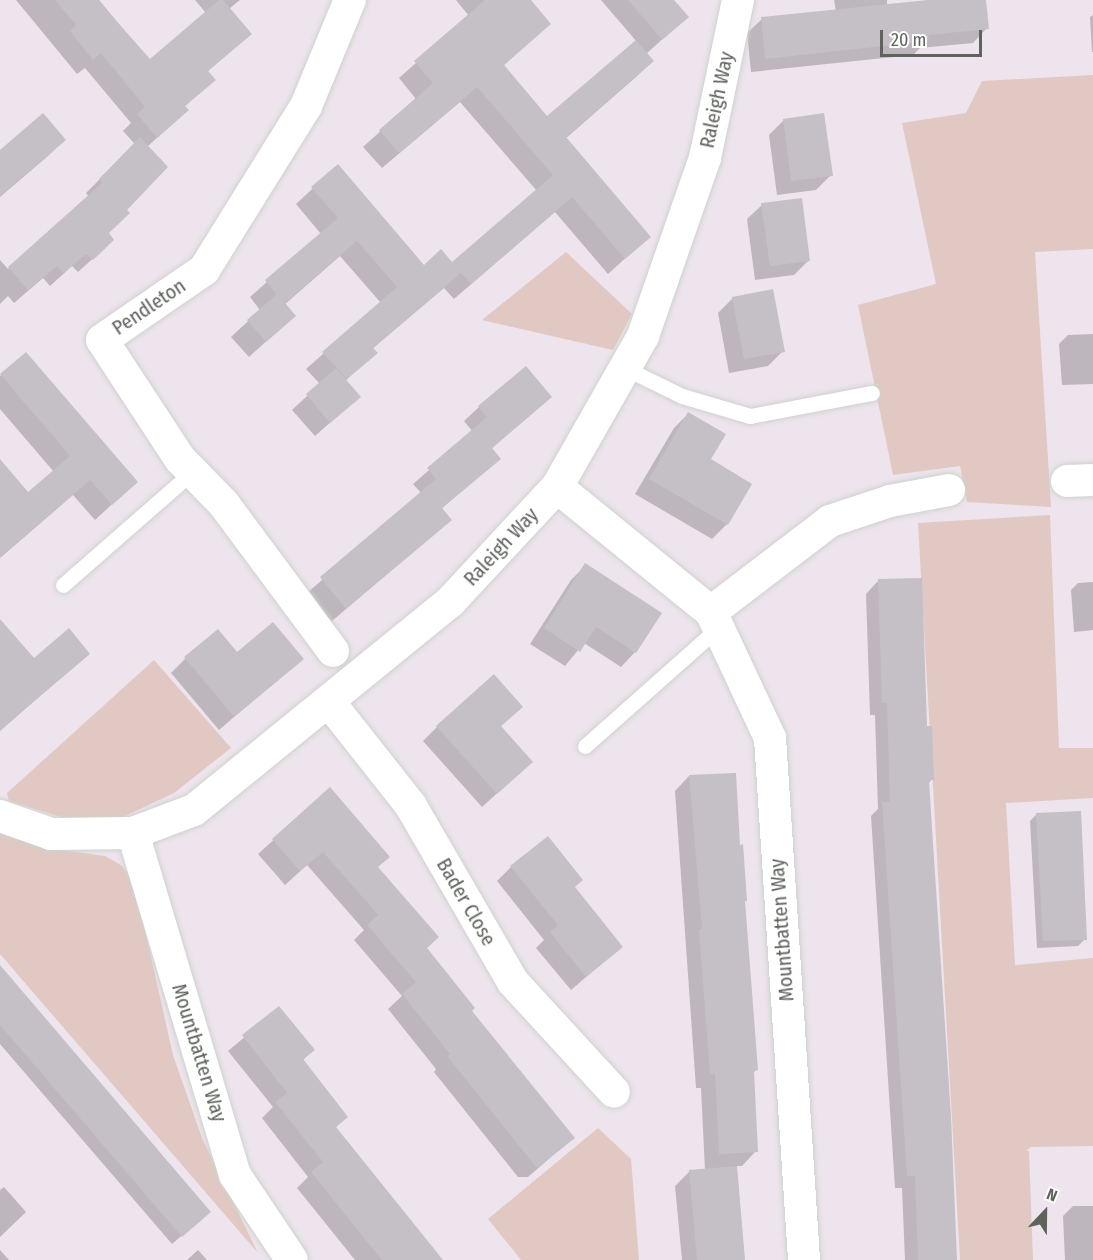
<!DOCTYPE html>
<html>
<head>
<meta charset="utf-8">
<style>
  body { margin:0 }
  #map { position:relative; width:1093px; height:1260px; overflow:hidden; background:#ede4ed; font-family:"Fira Sans Condensed",sans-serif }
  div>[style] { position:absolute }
  .green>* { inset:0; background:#e2c8c3 }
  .shadow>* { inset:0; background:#0003 }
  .building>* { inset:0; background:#c5bfc6 }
  .roads { filter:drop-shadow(0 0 2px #cdd2cc) drop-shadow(0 0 2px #cdd2cc) }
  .service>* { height:15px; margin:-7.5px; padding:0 7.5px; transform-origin:7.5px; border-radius:7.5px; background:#fff }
  .minor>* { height:32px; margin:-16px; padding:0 16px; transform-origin:16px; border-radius:16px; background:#fff }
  span { translate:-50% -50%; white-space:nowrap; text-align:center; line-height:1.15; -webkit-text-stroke:6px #fff; paint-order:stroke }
  .street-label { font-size:20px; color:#5e635c }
  .north { position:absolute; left:1015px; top:1182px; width:60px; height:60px; -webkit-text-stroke:4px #fff; paint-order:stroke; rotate:22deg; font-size:16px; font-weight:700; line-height:24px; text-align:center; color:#5e635c }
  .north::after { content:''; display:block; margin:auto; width:21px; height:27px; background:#5e635c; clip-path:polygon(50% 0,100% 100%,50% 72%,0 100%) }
  .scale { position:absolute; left:880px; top:30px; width:102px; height:27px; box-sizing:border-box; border:3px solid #5e635c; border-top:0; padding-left:8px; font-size:18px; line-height:21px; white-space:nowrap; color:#5e635c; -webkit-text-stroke:4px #fff; paint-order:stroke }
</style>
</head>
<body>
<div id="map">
  <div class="green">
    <div style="clip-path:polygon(1093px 75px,1093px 249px,1035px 252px,1051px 507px,967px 502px,960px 466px,893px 475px,858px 305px,936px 284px,902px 123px,966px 113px,982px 81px)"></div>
    <div style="clip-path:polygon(566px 252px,632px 314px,613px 350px,482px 320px)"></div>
    <div style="clip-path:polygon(1050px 515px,1059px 748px,1093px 748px,1093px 798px,1006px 803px,1015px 965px,1093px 958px,1093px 1146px,1031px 1147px,1026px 1151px,1029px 1151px,1033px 1260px,960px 1260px,918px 523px)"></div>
    <div style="clip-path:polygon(154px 660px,231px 748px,174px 793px,123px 817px,71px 820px,9px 801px,7px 793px)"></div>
    <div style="clip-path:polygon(0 834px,54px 849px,105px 856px,121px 865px,134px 881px,173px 1055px,202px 1138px,258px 1253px,0 954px)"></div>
    <div style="clip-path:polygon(598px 1128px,631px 1159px,639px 1260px,521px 1260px,488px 1219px)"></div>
  </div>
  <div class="shadow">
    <div style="clip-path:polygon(16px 0,99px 0,150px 62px,206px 13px,195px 0,240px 0,229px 9px,250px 33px,207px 72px,214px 80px,184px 107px,187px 110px,147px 147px,125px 210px,107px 234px,99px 253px,78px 272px,72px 266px,50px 286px,43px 278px,14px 303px,8px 296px,0 304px,0 260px,8px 269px,89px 197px,86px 193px,135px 144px,123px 131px,131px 123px,85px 68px,77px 74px)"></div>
    <div style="clip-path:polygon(456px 0,529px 0,549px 24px,503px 66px,547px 118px,637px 42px,601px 0,673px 0,687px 17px,646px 54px,652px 61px,636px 77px,565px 139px,649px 237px,608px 274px,555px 212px,454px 299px,444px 288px,372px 349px,376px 353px,345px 381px,359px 397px,315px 436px,292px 410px,320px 384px,306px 369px,381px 303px,340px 256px,284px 305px,294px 316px,249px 357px,231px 337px,260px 310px,250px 297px,321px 234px,296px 204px,337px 166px,423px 267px,452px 264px,537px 191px,460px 102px,382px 168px,363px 147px,416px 99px,399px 78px,469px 16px)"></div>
    <div style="clip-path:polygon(834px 0,887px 0,887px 6px,938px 0,984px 0,987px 28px,973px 43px,920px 48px,913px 55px,751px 72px,747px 33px,762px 19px,836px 11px)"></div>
    <div style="clip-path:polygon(1093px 15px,1093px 52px,1092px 52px,1090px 17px)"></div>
    <div style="clip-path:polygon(784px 120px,831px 175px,816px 190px,777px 195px,769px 135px)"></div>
    <div style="clip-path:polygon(64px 140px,48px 156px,0 197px,0 152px)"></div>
    <div style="clip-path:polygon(762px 205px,809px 260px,794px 275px,755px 280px,747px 219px)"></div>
    <div style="clip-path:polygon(733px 298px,783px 351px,768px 366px,729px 373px,718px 313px)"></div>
    <div style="clip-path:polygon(1093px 334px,1093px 384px,1062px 385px,1059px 344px,1068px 335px)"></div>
    <div style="clip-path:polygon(26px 354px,136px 482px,95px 520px,73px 495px,0 558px,0 462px,27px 494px,54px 472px,0 409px,0 376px)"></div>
    <div style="clip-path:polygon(550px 397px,491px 449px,499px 459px,441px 509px,450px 519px,331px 622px,307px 593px,422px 494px,413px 484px,473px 432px,464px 421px,479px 407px)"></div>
    <div style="clip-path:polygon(688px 414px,708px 460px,727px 524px,712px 539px,635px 494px,674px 428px)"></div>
    <div style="clip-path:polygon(586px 565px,635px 652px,621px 667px,584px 643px,565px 666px,530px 644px,571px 580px)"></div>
    <div style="clip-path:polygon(878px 581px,926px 728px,932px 779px,928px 784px,956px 1260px,905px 1260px,902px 1188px,895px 1188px,871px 816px,878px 809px,875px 715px,870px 715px,866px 594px)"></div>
    <div style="clip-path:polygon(1093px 582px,1093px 630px,1074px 632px,1071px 590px,1078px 583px)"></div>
    <div style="clip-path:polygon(0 621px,34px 660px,88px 654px,0 731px)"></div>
    <div style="clip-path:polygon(236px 654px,302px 658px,219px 730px,171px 673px,186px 658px)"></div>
    <div style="clip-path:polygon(506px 721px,500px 727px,516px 776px,482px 807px,423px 741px,437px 727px)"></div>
    <div style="clip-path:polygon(689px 776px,739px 846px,746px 900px,743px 903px,756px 1070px,752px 1074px,756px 1151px,742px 1166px,736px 1166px,743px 1260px,682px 1260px,675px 1186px,690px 1171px,705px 1170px,701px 1088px,696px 1088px,675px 791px)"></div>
    <div style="clip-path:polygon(330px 789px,426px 949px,470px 1011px,573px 1138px,528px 1177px,518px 1177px,434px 1072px,436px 1069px,388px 1009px,402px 996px,354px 940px,364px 930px,307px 865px,285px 885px,258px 854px)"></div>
    <div style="clip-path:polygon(1037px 814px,1085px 939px,1078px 946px,1037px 948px,1030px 821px)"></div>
    <div style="clip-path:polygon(511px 867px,574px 887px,621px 947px,571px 990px,536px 948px,544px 940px,497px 881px)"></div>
    <div style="clip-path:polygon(0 966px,200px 1220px,172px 1244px,0 1044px)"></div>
    <div style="clip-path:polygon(279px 1008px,313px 1050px,302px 1061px,346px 1117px,335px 1128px,440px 1260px,355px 1260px,297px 1188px,308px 1177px,262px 1118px,273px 1107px,228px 1051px)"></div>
    <div style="clip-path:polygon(4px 1187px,26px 1212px,0 1237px,0 1190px)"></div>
    <div style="clip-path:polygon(1073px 1206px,1093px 1206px,1093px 1260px,1065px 1260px,1063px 1216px)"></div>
    <div style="clip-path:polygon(0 1250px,9px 1260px,0 1260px)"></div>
    <div style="clip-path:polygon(198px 1250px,207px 1260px,187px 1260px)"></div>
  </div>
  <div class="building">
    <div style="clip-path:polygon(55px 0,98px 0,150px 59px,219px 0,223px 0,252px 34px,208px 71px,216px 80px,185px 106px,189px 110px,157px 138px,137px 114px,145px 107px,101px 53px,93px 60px,70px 31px,76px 25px)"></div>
    <div style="clip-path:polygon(485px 0,531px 0,551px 24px,504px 65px,547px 116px,636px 40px,654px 61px,566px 137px,651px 237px,625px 259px,572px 197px,471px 284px,461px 273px,373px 348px,378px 353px,347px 379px,322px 352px,397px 287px,357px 241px,285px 303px,296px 316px,266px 342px,247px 320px,277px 294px,278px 296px,265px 280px,338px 218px,311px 187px,338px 164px,424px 265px,441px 249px,452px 262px,553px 175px,477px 87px,399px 153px,379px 130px,433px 83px,414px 61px)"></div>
    <div style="clip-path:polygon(628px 0,674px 0,689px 17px,662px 40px)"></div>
    <div style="clip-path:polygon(928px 0,986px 0,989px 29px,928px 35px,929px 41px,765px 59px,761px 17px)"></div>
    <div style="clip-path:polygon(43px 113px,66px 140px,0 196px,0 150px)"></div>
    <div style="clip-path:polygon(824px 113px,833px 176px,791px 181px,783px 119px)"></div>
    <div style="clip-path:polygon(140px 137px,168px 167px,127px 210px,130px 213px,109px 233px,114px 240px,93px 260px,86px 254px,64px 273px,57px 266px,28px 290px,8px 267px,102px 183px,99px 179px)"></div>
    <div style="clip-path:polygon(802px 198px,810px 261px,770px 266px,761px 203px)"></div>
    <div style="clip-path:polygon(773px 289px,785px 352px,744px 359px,732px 297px)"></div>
    <div style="clip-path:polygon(26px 352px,138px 482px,112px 505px,90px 480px,0 557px,0 459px,28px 492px,70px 456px,0 374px)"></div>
    <div style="clip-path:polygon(526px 366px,552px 397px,492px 448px,501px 459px,442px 508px,452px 520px,346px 609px,320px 577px,436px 479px,427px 468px,487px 417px,478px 406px)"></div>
    <div style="clip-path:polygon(336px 368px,361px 397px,330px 423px,306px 394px)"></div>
    <div style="clip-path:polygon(688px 412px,726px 434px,711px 459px,752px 484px,728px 525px,649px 479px)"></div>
    <div style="clip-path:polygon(585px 563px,662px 613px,636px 653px,596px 627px,580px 652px,544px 628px)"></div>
    <div style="clip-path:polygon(922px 578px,927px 726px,932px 726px,934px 780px,929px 780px,932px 828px,951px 1117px,957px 1260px,918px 1260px,915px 1176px,907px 1176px,882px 802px,890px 802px,887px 703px,882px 703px,878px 579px)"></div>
    <div style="clip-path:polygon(0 619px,34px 658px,69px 628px,90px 654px,0 730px)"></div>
    <div style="clip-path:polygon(273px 622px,304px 659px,234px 717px,184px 657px,218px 629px,237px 652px)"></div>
    <div style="clip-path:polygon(494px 674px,523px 707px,501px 726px,533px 762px,497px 794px,436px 726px)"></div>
    <div style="clip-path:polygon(736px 773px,740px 845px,743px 844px,747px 901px,745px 901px,758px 1070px,754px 1071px,758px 1152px,719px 1154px,715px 1074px,710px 1074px,699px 930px,702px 929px,689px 775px)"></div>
    <div style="clip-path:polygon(330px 787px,390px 857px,378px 867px,439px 937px,427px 948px,475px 1008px,472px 1011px,575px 1138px,537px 1168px,447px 1056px,450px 1054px,402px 994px,416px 982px,367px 925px,378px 915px,323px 852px,300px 871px,272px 839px)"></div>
    <div style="clip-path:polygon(1081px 811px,1087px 940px,1043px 941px,1036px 813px)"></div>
    <div style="clip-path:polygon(548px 836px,583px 880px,575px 887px,623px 947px,586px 977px,550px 932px,558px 925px,510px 866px)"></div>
    <div style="clip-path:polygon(0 965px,211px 1212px,182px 1237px,0 1025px)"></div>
    <div style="clip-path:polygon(279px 1006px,315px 1050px,303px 1059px,348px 1117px,336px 1127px,443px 1260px,382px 1260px,311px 1172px,323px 1162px,275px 1102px,287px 1093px,242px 1035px)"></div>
    <div style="clip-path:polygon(737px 1166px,745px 1260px,697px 1260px,689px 1170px)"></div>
  </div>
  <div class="roads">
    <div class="service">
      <div style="left:625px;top:368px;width:64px;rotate:26.2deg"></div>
      <div style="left:682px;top:396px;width:71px;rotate:16.4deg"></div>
      <div style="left:750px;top:416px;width:124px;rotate:-10.7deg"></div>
      <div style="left:63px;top:585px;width:173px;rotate:-41.2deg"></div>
      <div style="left:585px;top:746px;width:178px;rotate:-41.6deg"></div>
    </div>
    <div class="minor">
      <div style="left:1067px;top:481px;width:26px;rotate:-2deg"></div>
      <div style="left:557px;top:487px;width:198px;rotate:39.1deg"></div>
      <div style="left:711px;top:612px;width:139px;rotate:64.9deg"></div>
      <div style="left:770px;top:738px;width:523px;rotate:86.27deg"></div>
      <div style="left:711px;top:612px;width:150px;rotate:-37.4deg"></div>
      <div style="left:830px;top:521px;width:63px;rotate:-18.4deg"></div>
      <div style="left:890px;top:501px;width:60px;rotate:-10.6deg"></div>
      <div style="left:333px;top:651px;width:184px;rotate:-126.6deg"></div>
      <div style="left:223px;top:503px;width:62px;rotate:-134.3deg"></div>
      <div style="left:180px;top:459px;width:142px;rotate:-123.2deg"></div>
      <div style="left:102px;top:340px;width:124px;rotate:-34.5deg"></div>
      <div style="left:204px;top:270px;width:193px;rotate:-58.1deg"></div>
      <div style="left:306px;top:106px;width:115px;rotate:-67.5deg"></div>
      <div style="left:329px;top:702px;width:132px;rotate:51.7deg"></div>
      <div style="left:411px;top:806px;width:203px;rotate:59.9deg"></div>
      <div style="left:513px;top:982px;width:149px;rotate:47.4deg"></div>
      <div style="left:0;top:816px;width:54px;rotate:19.4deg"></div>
      <div style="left:51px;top:834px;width:82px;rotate:-0.7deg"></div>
      <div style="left:133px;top:833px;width:65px;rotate:-20.7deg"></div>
      <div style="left:194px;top:810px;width:331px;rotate:-39.1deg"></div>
      <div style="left:451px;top:601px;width:156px;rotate:-47.1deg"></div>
      <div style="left:557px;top:487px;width:174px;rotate:-60.3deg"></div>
      <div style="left:643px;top:336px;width:188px;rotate:-70.8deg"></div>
      <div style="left:705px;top:158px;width:161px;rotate:-78.2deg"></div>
      <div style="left:133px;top:833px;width:357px;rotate:73.4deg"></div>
      <div style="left:235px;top:1175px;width:102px;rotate:56.2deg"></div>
    </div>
  </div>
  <div class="street-label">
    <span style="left:717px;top:100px;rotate:-78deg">Raleigh Way</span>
    <span style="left:149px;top:307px;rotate:-34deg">Pendleton</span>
    <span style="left:501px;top:547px;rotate:-47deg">Raleigh Way</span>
    <span style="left:466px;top:902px;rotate:60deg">Bader Close</span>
    <span style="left:782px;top:930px;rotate:-94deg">Mountbatten Way</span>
    <span style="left:199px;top:1053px;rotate:73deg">Mountbatten Way</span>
  </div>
  <div class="north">N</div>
  <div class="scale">20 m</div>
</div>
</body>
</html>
